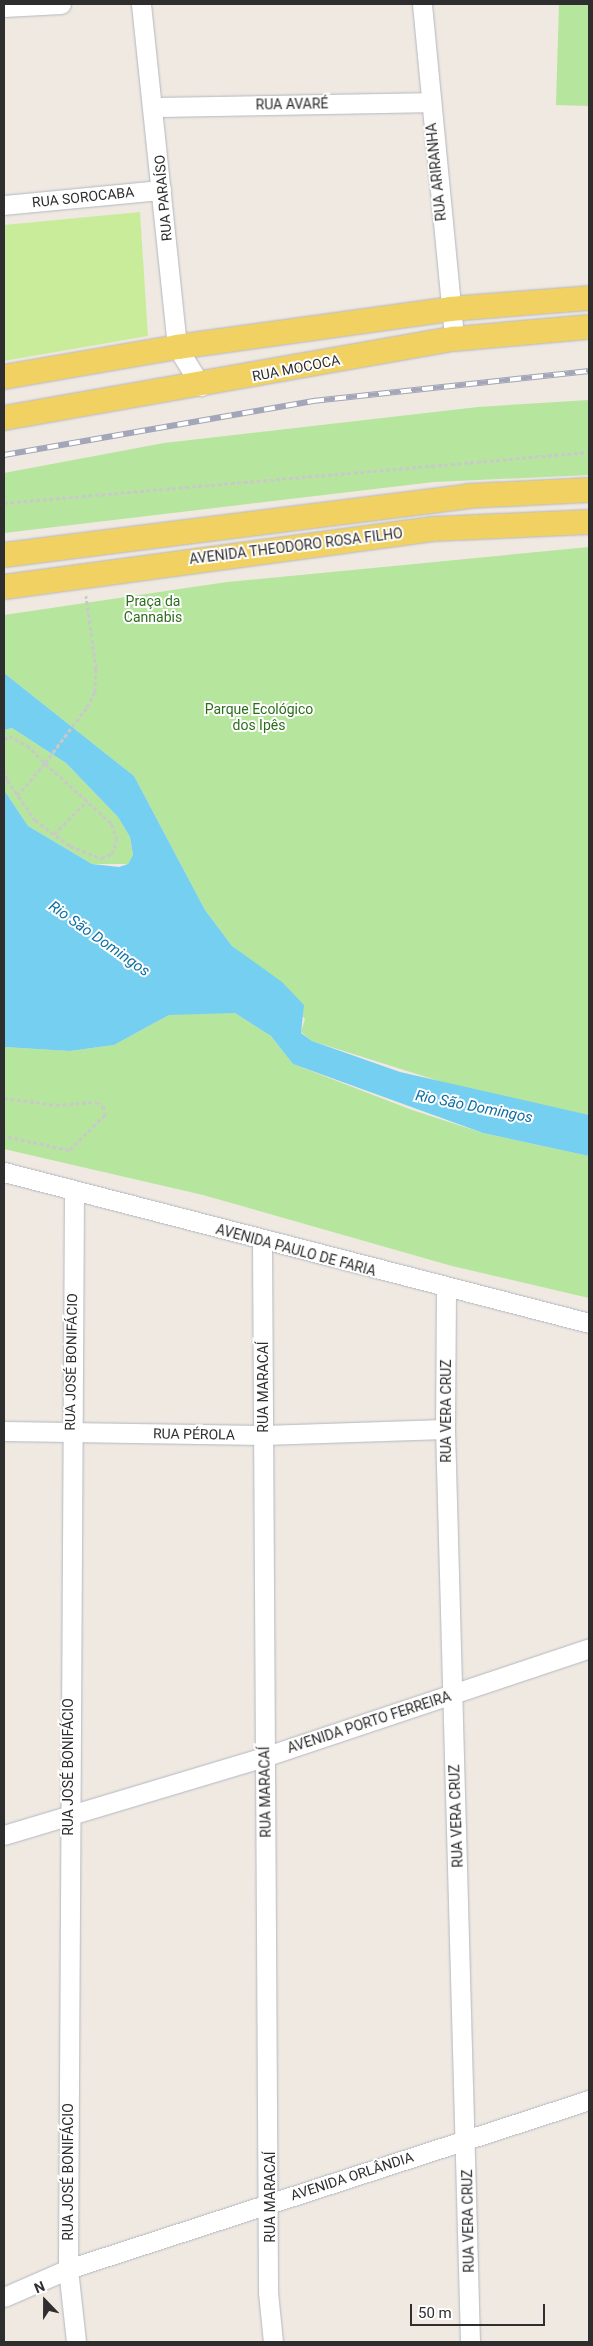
<!DOCTYPE html>
<html>
<head>
<meta charset="utf-8">
<style>
  body { margin:0 }
  #map { position:relative; width:593px; height:2346px; overflow:hidden; background:#efe9e1; font-family:Roboto,sans-serif }
  div>[style] { position:absolute }
  .green>* { inset:0; background:#b6e59e }
  .pitch>* { inset:0; background:#c9ec9a }
  .water>* { inset:0; background:#75cff0 }
  .path>* { height:3px; margin-top:-1.5px; transform-origin:0; background:repeating-linear-gradient(90deg,#c9c9c9 0 4px,transparent 0 6.5px) }
  .roads { filter:drop-shadow(0 0 1px #b4b7c1) drop-shadow(0 0 1px #b4b7c1) }
  .minor>* { height:19px; margin:-9.5px; padding:0 9.5px; transform-origin:9.5px; border-radius:9.5px; background:#fff }
  .major>* { height:24px; margin:-12px; padding:0 12px; transform-origin:12px; border-radius:12px; background:#f2d163 }
  .rail>* { height:5.5px; margin-top:-2.75px; transform-origin:0; background:repeating-linear-gradient(90deg,#fff 0 11px,#a3a6b8 0 22px); box-sizing:border-box; border-block:1px solid #a3a6b8 }
  span { translate:-50% -50%; white-space:nowrap; text-align:center; line-height:1.15; -webkit-text-stroke:4px #fff; paint-order:stroke }
  .street-label { font-size:14px; color:#2e2e2e }
  .park-label { font-size:14px; color:#2c6e1b }
  .water-label { font-size:15px; color:#0d6fa3; font-style:italic }
  .frame { position:absolute; inset:0; border:5px solid #2e2e2e; pointer-events:none }
  .north { position:absolute; left:20px; top:2276px; width:50px; height:50px; -webkit-text-stroke:4px #fff; paint-order:stroke; rotate:338deg; font-size:14px; font-weight:700; line-height:20px; text-align:center; color:#2e2e2e }
  .north::after { content:''; display:block; margin:auto; width:18px; height:22px; background:#2e2e2e; clip-path:polygon(50% 0,100% 100%,50% 72%,0 100%) }
  .scale { position:absolute; left:410px; top:2304px; width:135px; height:22px; box-sizing:border-box; border:2px solid #2e2e2e; border-top:0; padding-left:6px; font-size:15px; line-height:18px; white-space:nowrap; color:#2e2e2e; -webkit-text-stroke:4px #fff; paint-order:stroke }
</style>
</head>
<body>
<div id="map">
  <div class="green">
    <div style="clip-path:polygon(559px 4px,589px 4px,589px 106px,556px 105px)"></div>
    <div style="clip-path:polygon(589px 400px,589px 475px,434px 482px,4px 533px,4px 473px,164px 443px,478px 407px)"></div>
    <div style="clip-path:polygon(589px 547px,589px 1115px,477px 1093px,312px 1041px,301px 1032px,305px 1019px,256px 964px,232px 946px,205px 910px,134px 776px,4px 673px,4px 615px,227px 582px)"></div>
    <div style="clip-path:polygon(12px 728px,66px 763px,118px 817px,130px 837px,133px 855px,128px 864px,92px 864px,28px 826px,4px 790px,4px 730px)"></div>
    <div style="clip-path:polygon(210px 1010px,235px 1013px,271px 1036px,293px 1064px,412px 1110px,483px 1133px,589px 1156px,589px 1298px,452px 1266px,203px 1195px,4px 1149px,4px 1047px,70px 1051px,114px 1045px,169px 1015px)"></div>
  </div>
  <div class="pitch">
    <div style="clip-path:polygon(140px 212px,148px 336px,4px 361px,4px 225px)"></div>
  </div>
  <div class="water">
    <div style="clip-path:polygon(4px 673px,134px 776px,205px 910px,232px 946px,282px 982px,304px 1005px,301px 1033px,312px 1041px,400px 1072px,589px 1115px,589px 1156px,483px 1133px,293px 1064px,271px 1036px,235px 1013px,169px 1015px,114px 1045px,70px 1051px,4px 1047px,4px 790px,28px 826px,92px 864px,119px 867px,128px 864px,133px 855px,130px 837px,118px 817px,66px 763px,12px 728px,4px 730px)"></div>
  </div>
  <div class="path">
    <div style="left:4px;top:503px;width:587px;rotate:-4.98deg"></div>
    <div style="left:4px;top:740px;width:6px;rotate:-39deg"></div>
    <div style="left:9px;top:736px;width:20px;rotate:27deg"></div>
    <div style="left:27px;top:745px;width:25px;rotate:45deg"></div>
    <div style="left:45px;top:763px;width:70px;rotate:-53.1deg"></div>
    <div style="left:87px;top:707px;width:17px;rotate:-62deg"></div>
    <div style="left:95px;top:692px;width:23px;rotate:-88deg"></div>
    <div style="left:96px;top:669px;width:74px;rotate:-97.8deg"></div>
    <div style="left:4px;top:769px;width:11px;rotate:75deg"></div>
    <div style="left:7px;top:780px;width:49px;rotate:55deg"></div>
    <div style="left:35px;top:820px;width:44px;rotate:36.6deg"></div>
    <div style="left:70px;top:846px;width:33px;rotate:21deg"></div>
    <div style="left:101px;top:858px;width:12px;rotate:-20deg"></div>
    <div style="left:112px;top:854px;width:15px;rotate:-70deg"></div>
    <div style="left:117px;top:840px;width:18px;rotate:-109deg"></div>
    <div style="left:111px;top:823px;width:89px;rotate:-137.7deg"></div>
    <div style="left:45px;top:763px;width:42px;rotate:130.2deg"></div>
    <div style="left:54px;top:834px;width:47px;rotate:-45deg"></div>
    <div style="left:4px;top:1098px;width:52px;rotate:7.7deg"></div>
    <div style="left:56px;top:1105px;width:40px;rotate:-4.3deg"></div>
    <div style="left:96px;top:1102px;width:8px;rotate:30deg"></div>
    <div style="left:103px;top:1106px;width:9px;rotate:77deg"></div>
    <div style="left:105px;top:1115px;width:50px;rotate:135.8deg"></div>
    <div style="left:69px;top:1150px;width:66px;rotate:-167.8deg"></div>
  </div>
  <div class="roads">
    <div class="minor">
      <div style="left:141px;top:4px;width:345px;rotate:84deg"></div>
      <div style="left:177px;top:347px;width:46px;rotate:58.4deg"></div>
      <div style="left:422px;top:4px;width:337px;rotate:84.5deg"></div>
      <div style="left:4px;top:7px;width:57px;rotate:-3deg"></div>
      <div style="left:155px;top:107px;width:274px;rotate:-1deg"></div>
      <div style="left:4px;top:205px;width:158px;rotate:-5.5deg"></div>
      <div style="left:4px;top:1172px;width:604px;rotate:14.47deg"></div>
      <div style="left:74px;top:1191px;width:1078px;rotate:90.32deg"></div>
      <div style="left:68px;top:2269px;width:73px;rotate:83.7deg"></div>
      <div style="left:262px;top:1241px;width:1051px;rotate:89.67deg"></div>
      <div style="left:268px;top:2292px;width:50px;rotate:84.3deg"></div>
      <div style="left:446px;top:1290px;width:139px;rotate:90.4deg"></div>
      <div style="left:445px;top:1429px;width:913px;rotate:88.43deg"></div>
      <div style="left:4px;top:1431px;width:259px;rotate:0.9deg"></div>
      <div style="left:263px;top:1435px;width:182px;rotate:-1.9deg"></div>
      <div style="left:4px;top:1835px;width:271px;rotate:-16.7deg"></div>
      <div style="left:264px;top:1757px;width:343px;rotate:-18.5deg"></div>
      <div style="left:4px;top:2297px;width:70px;rotate:-23.6deg"></div>
      <div style="left:68px;top:2269px;width:548px;rotate:-17.97deg"></div>
    </div>
    <div class="major">
      <div style="left:4px;top:377px;width:176px;rotate:-9.8deg"></div>
      <div style="left:177px;top:347px;width:276px;rotate:-7.9deg"></div>
      <div style="left:450px;top:309px;width:139px;rotate:-4.5deg"></div>
      <div style="left:4px;top:418px;width:457px;rotate:-10deg"></div>
      <div style="left:454px;top:339px;width:136px;rotate:-5.1deg"></div>
      <div style="left:4px;top:555px;width:468px;rotate:-7.2deg"></div>
      <div style="left:468px;top:496px;width:121px;rotate:-2.8deg"></div>
      <div style="left:4px;top:587px;width:433px;rotate:-7.7deg"></div>
      <div style="left:433px;top:529px;width:156px;rotate:-2.6deg"></div>
    </div>
  </div>
  <div class="rail">
    <div style="left:4px;top:455px;width:314px;rotate:-9.9deg"></div>
    <div style="left:313px;top:401px;width:278px;rotate:-6.2deg"></div>
  </div>
  <div class="street-label">
    <span style="left:292px;top:104px;rotate:-1deg">RUA AVARÉ</span>
    <span style="left:436px;top:172px;rotate:-96deg">RUA ARIRANHA</span>
    <span style="left:83px;top:197px;rotate:-6deg">RUA SOROCABA</span>
    <span style="left:163px;top:198px;rotate:-95deg">RUA PARAÍSO</span>
    <span style="left:296px;top:368px;rotate:-11deg">RUA MOCOCA</span>
    <span style="left:296px;top:546px;rotate:-7deg">AVENIDA THEODORO ROSA FILHO</span>
    <span style="left:296px;top:1250px;rotate:15deg">AVENIDA PAULO DE FARIA</span>
    <span style="left:71px;top:1362px;rotate:-89deg">RUA JOSÉ BONIFÁCIO</span>
    <span style="left:263px;top:1387px;rotate:-90deg">RUA MARACAÍ</span>
    <span style="left:446px;top:1411px;rotate:-90deg">RUA VERA CRUZ</span>
    <span style="left:194px;top:1434px;rotate:1deg">RUA PÉROLA</span>
    <span style="left:369px;top:1722px;rotate:-18deg">AVENIDA PORTO FERREIRA</span>
    <span style="left:68px;top:1767px;rotate:-90deg">RUA JOSÉ BONIFÁCIO</span>
    <span style="left:265px;top:1792px;rotate:-91deg">RUA MARACAÍ</span>
    <span style="left:456px;top:1816px;rotate:-92deg">RUA VERA CRUZ</span>
    <span style="left:68px;top:2172px;rotate:-90deg">RUA JOSÉ BONIFÁCIO</span>
    <span style="left:352px;top:2176px;rotate:-18deg">AVENIDA ORLÂNDIA</span>
    <span style="left:270px;top:2197px;rotate:-90deg">RUA MARACAÍ</span>
    <span style="left:468px;top:2221px;rotate:-91deg">RUA VERA CRUZ</span>
  </div>
  <div class="park-label">
    <span style="left:153px;top:609px">Praça da<br>Cannabis</span>
    <span style="left:259px;top:717px">Parque Ecológico<br>dos Ipês</span>
  </div>
  <div class="water-label">
    <span style="left:99px;top:939px;rotate:35deg">Rio São Domingos</span>
    <span style="left:474px;top:1107px;rotate:11deg">Rio São Domingos</span>
  </div>
  <div class="frame"></div>
  <div class="north">N</div>
  <div class="scale">50 m</div>
</div>
</body>
</html>
